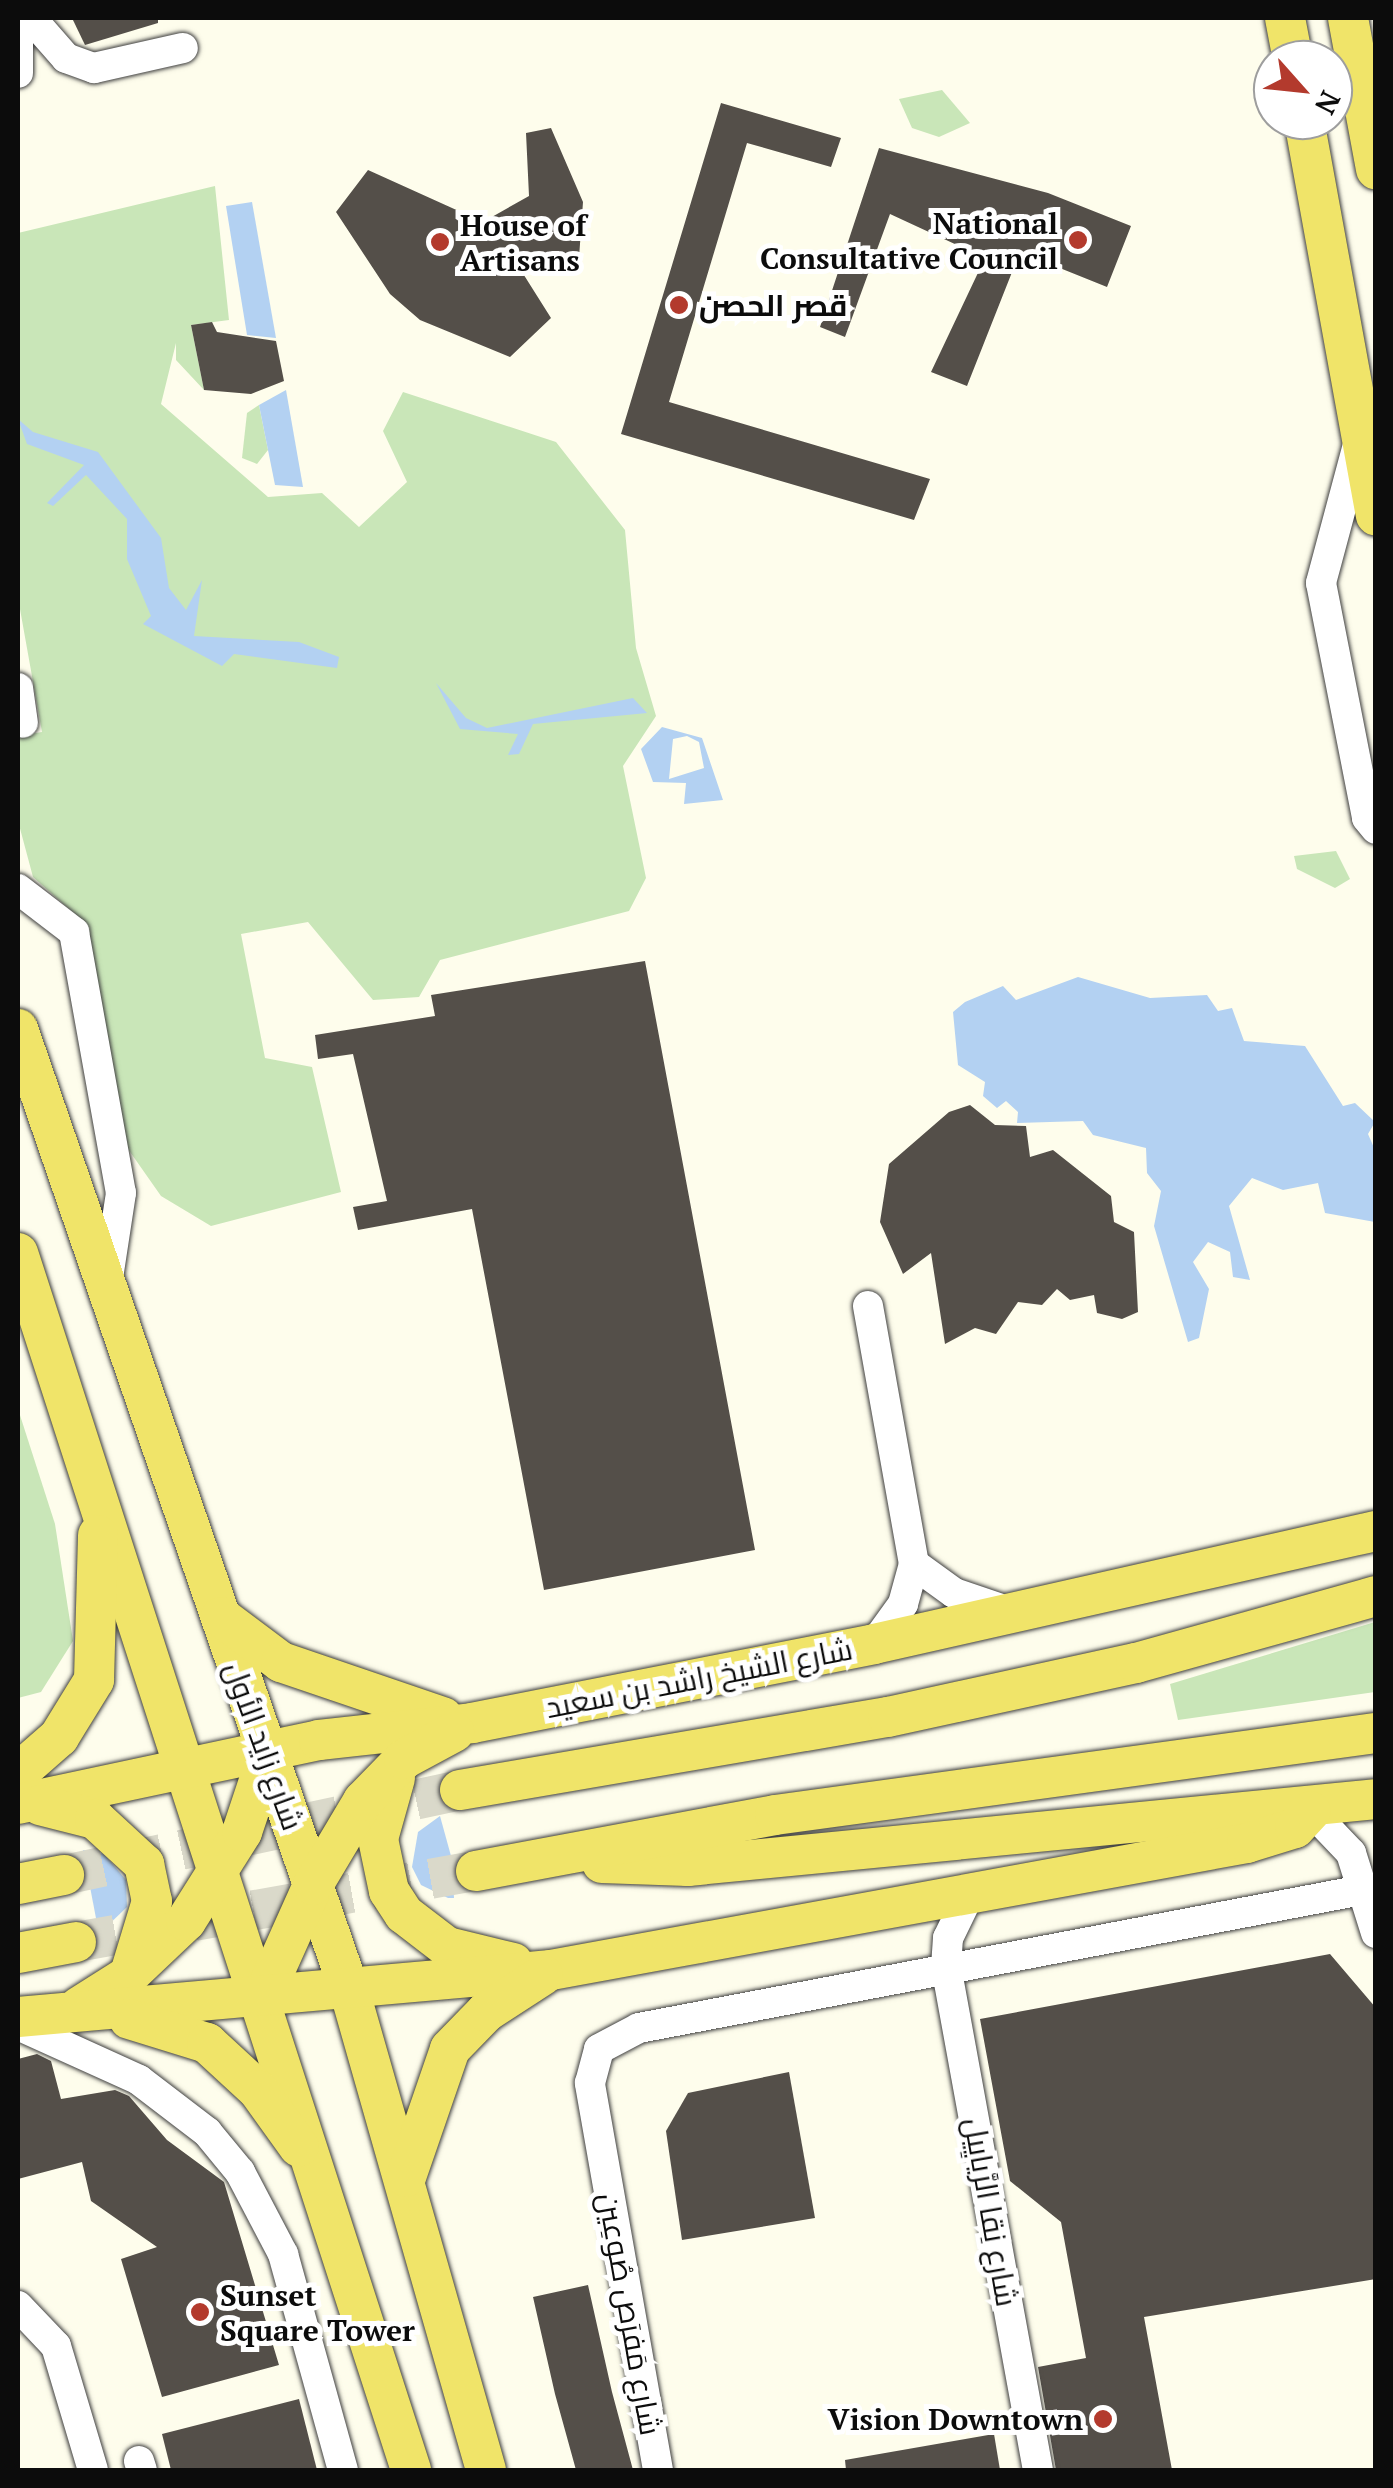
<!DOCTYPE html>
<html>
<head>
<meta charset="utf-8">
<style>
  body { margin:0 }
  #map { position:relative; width:1393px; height:2488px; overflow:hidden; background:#fefdec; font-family:"PT Serif",Cairo,serif }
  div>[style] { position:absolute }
  .green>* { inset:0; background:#c9e6b8 }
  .water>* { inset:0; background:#b3d1f2 }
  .building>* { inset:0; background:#544f49 }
  .major-tunnel>* { height:40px; margin-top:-20px; transform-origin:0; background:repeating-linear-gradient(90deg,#dad9ca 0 40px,transparent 0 60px) }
  .roads { filter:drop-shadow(0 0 2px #3f3f3f) drop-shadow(0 0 2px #3f3f3f) }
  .minor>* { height:30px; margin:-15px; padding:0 15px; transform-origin:15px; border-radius:15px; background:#fff }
  .major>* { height:40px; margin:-20px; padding:0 20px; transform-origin:20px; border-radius:20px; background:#f0e469 }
  .dots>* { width:28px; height:28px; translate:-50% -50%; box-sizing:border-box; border:5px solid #fff; border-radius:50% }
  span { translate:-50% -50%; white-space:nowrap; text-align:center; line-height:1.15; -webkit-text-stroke:10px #fff; paint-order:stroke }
  .poi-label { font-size:30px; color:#0c0c0c; font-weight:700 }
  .right { translate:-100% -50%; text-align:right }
  .left { translate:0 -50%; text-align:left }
  .street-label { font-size:30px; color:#0c0c0c }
  .frame { position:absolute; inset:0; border:20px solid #0c0c0c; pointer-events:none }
  .north { position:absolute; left:1253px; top:40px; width:100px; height:100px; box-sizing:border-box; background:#fff; border:2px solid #9e9e9e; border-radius:50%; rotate:117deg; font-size:28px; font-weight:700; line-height:40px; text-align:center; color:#0c0c0c }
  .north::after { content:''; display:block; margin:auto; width:35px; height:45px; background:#b33a2d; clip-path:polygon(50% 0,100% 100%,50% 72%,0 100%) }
</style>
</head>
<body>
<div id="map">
  <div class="green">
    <div style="clip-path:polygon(942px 90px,970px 123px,939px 137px,912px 128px,899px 99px)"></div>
    <div style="clip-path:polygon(215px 186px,229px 320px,191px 325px,204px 390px,176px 360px,176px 343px,161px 404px,268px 497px,322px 493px,359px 527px,407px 482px,383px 431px,403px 392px,556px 442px,625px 530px,636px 648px,656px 716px,623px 766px,646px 878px,629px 911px,440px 960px,419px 997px,373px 1000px,308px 922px,241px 934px,265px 1058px,312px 1067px,341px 1192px,211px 1226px,161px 1196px,121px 1139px,85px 923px,33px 877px,18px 821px,18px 736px,42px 732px,18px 598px,18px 233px)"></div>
    <div style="clip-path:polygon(259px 405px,268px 450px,257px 464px,242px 458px,247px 413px)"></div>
    <div style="clip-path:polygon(1336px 851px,1350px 879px,1335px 888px,1297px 869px,1294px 856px)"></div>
    <div style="clip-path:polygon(18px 1409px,55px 1524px,73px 1641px,41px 1692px,18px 1698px)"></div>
    <div style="clip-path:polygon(1375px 1622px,1375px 1692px,1178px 1720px,1170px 1684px)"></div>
  </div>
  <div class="water">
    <div style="clip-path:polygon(252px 202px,276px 338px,247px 335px,226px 206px)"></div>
    <div style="clip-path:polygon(286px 390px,303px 487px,275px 485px,259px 405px)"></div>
    <div style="clip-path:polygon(18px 419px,33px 432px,98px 452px,161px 538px,169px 588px,186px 610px,202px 580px,194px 636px,299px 642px,339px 657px,337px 668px,234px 654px,222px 666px,143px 624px,151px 616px,127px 559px,127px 519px,86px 475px,53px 506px,47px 503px,84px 465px,27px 444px)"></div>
    <div style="clip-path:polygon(436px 683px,466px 718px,487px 728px,633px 698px,647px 713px,533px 724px,519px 754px,508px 755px,518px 734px,460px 729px)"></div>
    <div style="clip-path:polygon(evenodd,662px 727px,702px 738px,723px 800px,684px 804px,686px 783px,653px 782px,641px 749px,662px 727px,687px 736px,699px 742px,704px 768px,669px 779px,673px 739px,687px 736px)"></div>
    <div style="clip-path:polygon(1078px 977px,1150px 998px,1207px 995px,1218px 1011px,1232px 1008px,1244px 1041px,1305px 1046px,1343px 1106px,1355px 1103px,1375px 1122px,1368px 1134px,1375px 1150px,1375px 1222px,1325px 1213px,1318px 1183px,1283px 1190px,1252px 1178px,1229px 1206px,1250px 1280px,1233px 1277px,1230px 1252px,1208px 1242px,1193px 1262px,1209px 1289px,1199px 1338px,1188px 1342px,1154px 1226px,1161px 1191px,1147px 1173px,1146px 1148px,1093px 1135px,1083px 1121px,1017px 1123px,1018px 1112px,1006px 1101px,997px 1108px,983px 1096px,985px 1082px,958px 1065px,953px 1012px,965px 1002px,1003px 986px,1016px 1000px)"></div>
    <div style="clip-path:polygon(440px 1816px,451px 1856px,454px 1898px,448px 1898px,421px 1885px,412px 1867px,418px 1832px)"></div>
    <div style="clip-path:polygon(83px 1850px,104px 1854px,126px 1880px,127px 1907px,99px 1934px)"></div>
  </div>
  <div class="building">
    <div style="clip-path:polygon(72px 18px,158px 18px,158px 23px,85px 45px)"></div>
    <div style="clip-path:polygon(721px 103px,841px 138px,831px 167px,747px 143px,669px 402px,930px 479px,914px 520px,621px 434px)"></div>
    <div style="clip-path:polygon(551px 128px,583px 202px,579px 258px,522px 272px,551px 318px,510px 357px,420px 320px,390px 294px,336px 212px,368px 170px,483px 222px,529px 196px,526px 133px)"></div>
    <div style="clip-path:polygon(879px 148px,1048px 193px,1131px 226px,1107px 287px,1020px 252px,967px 386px,931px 372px,985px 258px,890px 214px,845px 337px,820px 327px)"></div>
    <div style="clip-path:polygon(212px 322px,217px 332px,276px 341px,284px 381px,251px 394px,204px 390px,191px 325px)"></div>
    <div style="clip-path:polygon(645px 961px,755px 1550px,544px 1590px,472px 1209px,358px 1230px,353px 1207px,387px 1201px,353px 1054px,318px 1059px,315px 1035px,435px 1016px,431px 995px)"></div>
    <div style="clip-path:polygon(970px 1105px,995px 1125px,1026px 1126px,1030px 1157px,1053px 1150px,1111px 1196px,1114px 1222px,1134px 1232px,1138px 1312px,1122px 1319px,1097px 1313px,1094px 1295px,1070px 1300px,1057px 1289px,1042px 1305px,1018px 1302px,996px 1334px,975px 1328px,945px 1344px,931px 1253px,903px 1274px,880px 1222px,889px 1164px,949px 1112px)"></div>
    <div style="clip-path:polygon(1330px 1954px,1376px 2008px,1376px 2279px,1144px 2317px,1172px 2470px,1056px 2470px,1038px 2367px,1086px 2358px,1061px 2222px,1010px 2181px,980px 2019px)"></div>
    <div style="clip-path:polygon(37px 2054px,51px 2061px,61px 2099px,115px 2090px,129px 2096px,167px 2140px,224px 2182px,279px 2365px,162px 2397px,121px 2259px,157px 2247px,91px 2201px,82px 2162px,18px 2179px,18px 2059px)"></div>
    <div style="clip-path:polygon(789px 2072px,815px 2218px,682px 2240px,666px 2131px,688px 2093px)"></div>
    <div style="clip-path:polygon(588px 2285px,612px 2392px,633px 2470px,576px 2470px,555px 2394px,533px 2297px)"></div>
    <div style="clip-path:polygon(299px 2399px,317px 2470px,171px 2470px,162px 2434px)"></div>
    <div style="clip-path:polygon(994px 2434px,1000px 2470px,846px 2470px,845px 2460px)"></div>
  </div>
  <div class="major-tunnel">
    <div style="left:64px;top:1875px;width:405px;rotate:-12.1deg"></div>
    <div style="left:76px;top:1942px;width:406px;rotate:-10.1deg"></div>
  </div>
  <div class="roads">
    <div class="minor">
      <div style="left:31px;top:18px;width:53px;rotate:48.8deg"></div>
      <div style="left:66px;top:58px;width:30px;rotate:20deg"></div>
      <div style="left:94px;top:68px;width:91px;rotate:-12.7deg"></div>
      <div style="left:18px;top:25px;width:48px;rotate:90deg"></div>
      <div style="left:1359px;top:441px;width:147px;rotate:105deg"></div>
      <div style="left:1321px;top:583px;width:239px;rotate:78.9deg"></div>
      <div style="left:1367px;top:818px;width:14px;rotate:51deg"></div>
      <div style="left:18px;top:688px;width:35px;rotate:82deg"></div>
      <div style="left:18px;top:889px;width:71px;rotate:37.5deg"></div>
      <div style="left:74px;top:932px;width:265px;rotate:79.8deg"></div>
      <div style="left:121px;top:1193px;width:92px;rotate:98.7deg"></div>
      <div style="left:868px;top:1306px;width:262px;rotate:79.9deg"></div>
      <div style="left:914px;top:1564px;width:41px;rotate:105.4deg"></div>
      <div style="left:903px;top:1604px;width:49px;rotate:125.9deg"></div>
      <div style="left:914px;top:1564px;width:49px;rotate:35.9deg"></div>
      <div style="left:954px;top:1593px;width:56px;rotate:18.8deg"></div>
      <div style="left:1311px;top:1811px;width:58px;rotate:46.4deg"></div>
      <div style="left:1351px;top:1853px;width:84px;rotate:72.6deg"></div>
      <div style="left:969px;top:1895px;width:48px;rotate:116deg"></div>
      <div style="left:948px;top:1938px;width:28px;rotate:94deg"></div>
      <div style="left:946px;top:1966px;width:512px;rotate:79.66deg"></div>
      <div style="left:18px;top:2025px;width:133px;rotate:24.4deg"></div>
      <div style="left:139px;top:2080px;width:86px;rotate:37.4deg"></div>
      <div style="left:207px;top:2132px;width:52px;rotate:50.5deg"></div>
      <div style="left:240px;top:2172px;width:93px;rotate:62.3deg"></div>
      <div style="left:283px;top:2254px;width:224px;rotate:74.5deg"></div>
      <div style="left:18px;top:2306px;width:55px;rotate:46.5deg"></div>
      <div style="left:56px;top:2346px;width:129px;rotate:73.4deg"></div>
      <div style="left:139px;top:2461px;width:9px;rotate:72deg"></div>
      <div style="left:658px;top:2470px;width:393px;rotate:-100deg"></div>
      <div style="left:590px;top:2083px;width:35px;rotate:-75deg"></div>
      <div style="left:599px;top:2049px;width:45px;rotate:-27.7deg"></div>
      <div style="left:639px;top:2028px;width:741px;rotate:-10.81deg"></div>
    </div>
    <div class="major">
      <div style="left:1285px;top:18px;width:43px;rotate:79.2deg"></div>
      <div style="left:1348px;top:18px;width:154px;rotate:79.5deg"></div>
      <div style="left:1304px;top:120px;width:402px;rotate:79.7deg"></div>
      <div style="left:18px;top:1029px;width:1015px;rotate:70.98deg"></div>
      <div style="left:349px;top:1989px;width:500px;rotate:74.1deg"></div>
      <div style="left:18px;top:1253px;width:1279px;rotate:72.1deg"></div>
      <div style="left:221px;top:1617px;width:75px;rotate:36.9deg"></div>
      <div style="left:281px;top:1662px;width:171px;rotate:18.8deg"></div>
      <div style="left:18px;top:1773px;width:55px;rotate:-41.3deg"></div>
      <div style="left:59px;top:1737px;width:67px;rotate:-58.4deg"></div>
      <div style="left:94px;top:1680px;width:145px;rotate:-88.4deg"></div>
      <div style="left:395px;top:1778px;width:63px;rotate:105.6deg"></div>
      <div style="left:378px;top:1839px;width:53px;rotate:78.1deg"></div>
      <div style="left:389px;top:1891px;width:27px;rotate:57deg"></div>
      <div style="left:404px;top:1914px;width:54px;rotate:37.5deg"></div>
      <div style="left:447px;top:1947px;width:68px;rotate:13.6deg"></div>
      <div style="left:460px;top:1790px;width:434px;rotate:-9.7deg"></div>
      <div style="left:888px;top:1717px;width:254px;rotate:-12.3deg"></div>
      <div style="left:1136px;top:1663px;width:249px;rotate:-15.6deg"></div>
      <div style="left:18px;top:1804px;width:308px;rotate:-12deg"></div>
      <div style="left:319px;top:1740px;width:154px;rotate:-6.3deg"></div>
      <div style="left:472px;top:1723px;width:410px;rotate:-11.1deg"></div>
      <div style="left:874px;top:1644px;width:515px;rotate:-12.69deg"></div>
      <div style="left:40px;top:1805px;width:57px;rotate:14.3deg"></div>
      <div style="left:95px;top:1819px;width:67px;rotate:42.6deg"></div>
      <div style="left:144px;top:1864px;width:38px;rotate:78deg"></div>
      <div style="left:152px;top:1901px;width:69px;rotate:106.9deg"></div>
      <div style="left:602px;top:1863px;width:86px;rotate:2deg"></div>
      <div style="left:688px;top:1866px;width:691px;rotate:-5.56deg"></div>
      <div style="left:476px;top:1871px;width:304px;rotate:-10.6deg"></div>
      <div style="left:775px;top:1815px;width:607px;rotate:-7.77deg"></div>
      <div style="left:18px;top:1884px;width:47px;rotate:-11.1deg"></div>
      <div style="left:18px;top:1953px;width:59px;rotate:-10.7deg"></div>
      <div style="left:263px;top:1997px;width:123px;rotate:-65.9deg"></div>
      <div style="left:313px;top:1885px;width:98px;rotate:-59.2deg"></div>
      <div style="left:363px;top:1801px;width:59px;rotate:-45.7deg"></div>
      <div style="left:404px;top:1759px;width:57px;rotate:-28.4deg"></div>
      <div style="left:79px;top:2007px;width:58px;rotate:-32.3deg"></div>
      <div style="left:128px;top:1976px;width:80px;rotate:-43.5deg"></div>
      <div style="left:186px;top:1921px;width:105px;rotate:-57.8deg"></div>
      <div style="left:242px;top:1832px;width:85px;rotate:-71.6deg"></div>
      <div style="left:18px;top:2017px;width:535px;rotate:-5.04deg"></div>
      <div style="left:551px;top:1970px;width:707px;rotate:-10.34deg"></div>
      <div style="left:1247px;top:1843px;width:50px;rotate:-17.4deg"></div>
      <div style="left:1295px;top:1828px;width:23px;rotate:-47deg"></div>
      <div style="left:129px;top:2019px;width:82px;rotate:17.1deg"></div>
      <div style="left:207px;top:2043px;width:69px;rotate:42.7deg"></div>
      <div style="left:258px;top:2090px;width:70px;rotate:54.3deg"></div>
      <div style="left:406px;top:2177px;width:135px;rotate:-71deg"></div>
      <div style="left:450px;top:2049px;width:52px;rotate:-45.8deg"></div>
      <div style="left:486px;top:2012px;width:68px;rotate:-33deg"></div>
    </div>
  </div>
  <div class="dots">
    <div style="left:1078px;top:240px;background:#b33a2d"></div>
    <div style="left:440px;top:242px;background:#b33a2d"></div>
    <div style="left:679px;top:305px;background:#b33a2d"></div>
    <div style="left:200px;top:2312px;background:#b33a2d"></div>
    <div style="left:1103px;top:2419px;background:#b33a2d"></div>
  </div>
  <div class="poi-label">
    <span class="right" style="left:1058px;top:240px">National<br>Consultative Council</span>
    <span class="left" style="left:460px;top:242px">House of<br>Artisans</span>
    <span class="left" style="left:699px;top:305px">قصر الحصن</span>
    <span class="left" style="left:220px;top:2312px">Sunset<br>Square Tower</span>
    <span class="right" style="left:1083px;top:2419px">Vision Downtown</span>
  </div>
  <div class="street-label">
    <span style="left:699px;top:1678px;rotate:-11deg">شارع الشيخ راشد بن سعيد</span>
    <span style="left:264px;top:1746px;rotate:70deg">شارع زايد الأول</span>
    <span style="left:991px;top:2212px;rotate:80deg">شارع نِقا الرَّيايِيل</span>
    <span style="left:630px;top:2314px;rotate:80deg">شارع مَفرَص صُوعِين</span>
  </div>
  <div class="frame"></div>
  <div class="north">N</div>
</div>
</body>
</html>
